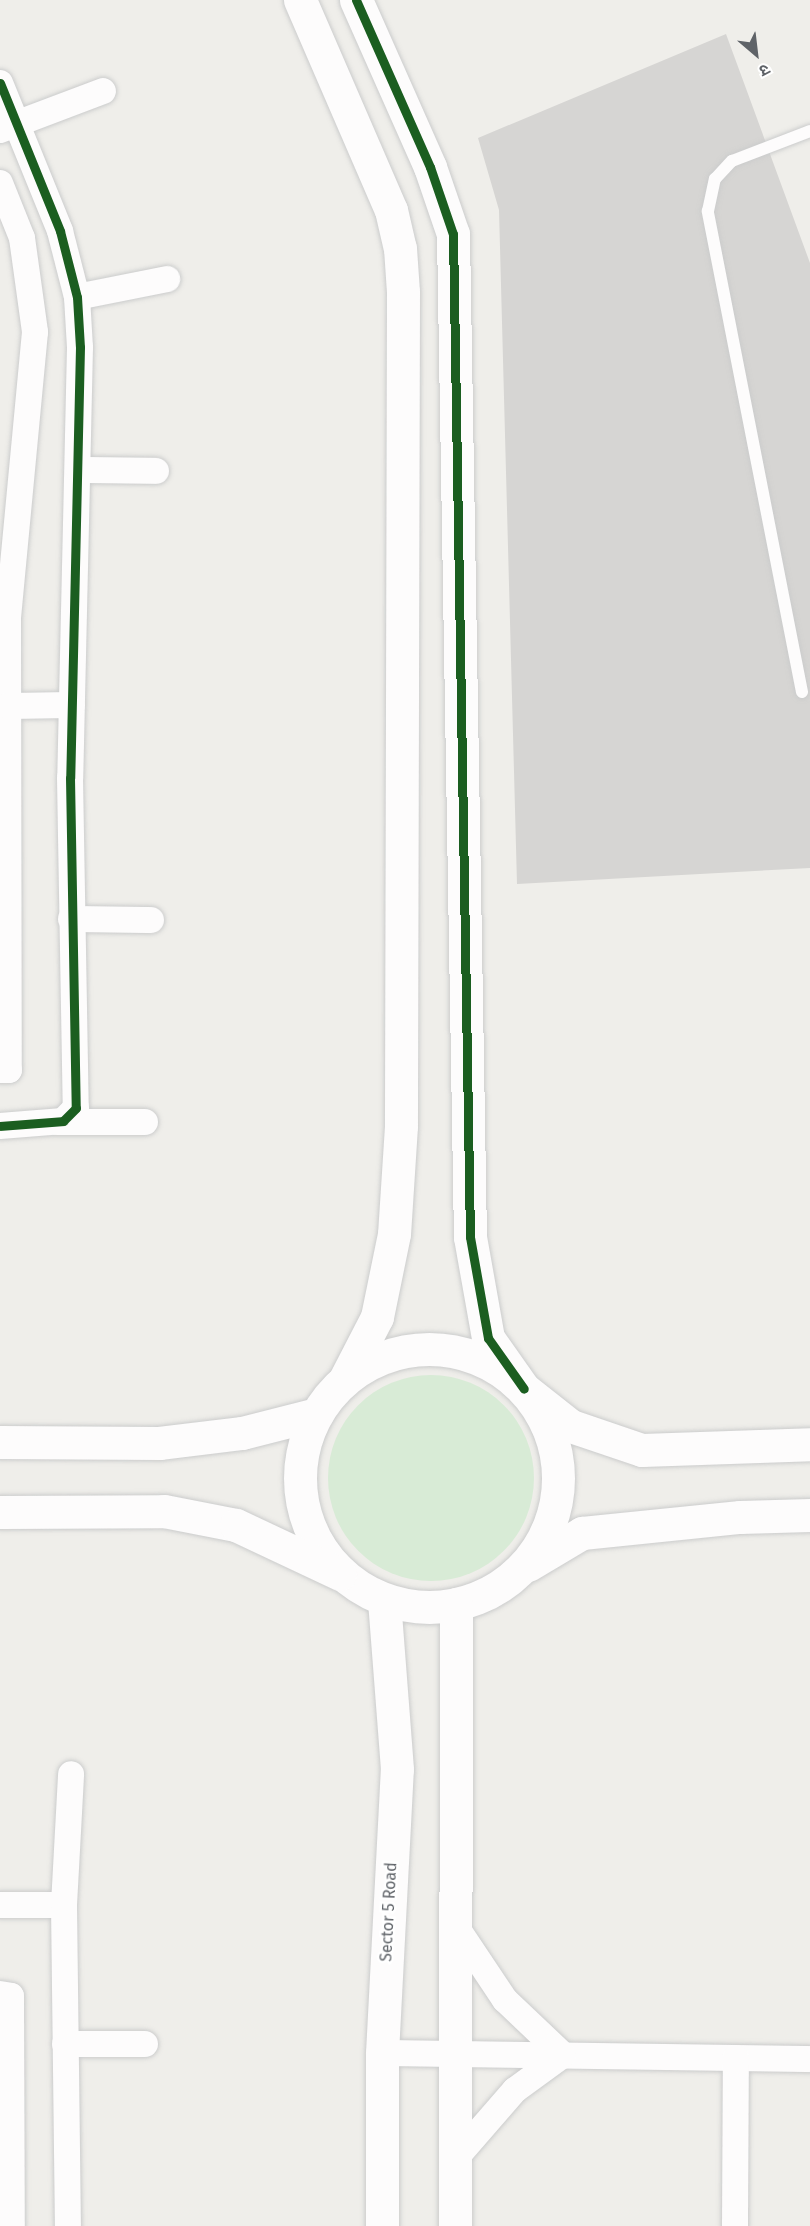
<!DOCTYPE html>
<html>
<head>
<meta charset="utf-8">
<style>
  body { margin:0 }
  #map { position:relative; width:810px; height:2226px; overflow:hidden; background:#efeeea; font-family:"Fira Sans","Noto Sans Devanagari",sans-serif }
  div>[style] { position:absolute }
  .green>* { inset:0; background:#d8ebd6 }
  .round { border-radius:50% }
  .building>* { inset:0; background:#d6d5d3 }
  .roads { filter:drop-shadow(0 0 2px #cbcccc) drop-shadow(0 0 2px #cbcccc) }
  .lane>* { height:12px; margin:-6px; padding:0 6px; transform-origin:6px; border-radius:6px; background:#fdfcfc }
  .street>* { height:26px; margin:-13px; padding:0 13px; transform-origin:13px; border-radius:13px; background:#fdfcfc }
  .secondary>* { height:33px; margin:-16.5px; padding:0 16.5px; transform-origin:16.5px; border-radius:16.5px; background:#fdfcfc }
  .secondary>.ring { margin:-16.5px; padding:0; box-sizing:content-box; background:none; border:33px solid #fdfcfc; border-radius:50% }
  .cycleway>* { height:9px; margin:-4.5px; padding:0 4.5px; transform-origin:4.5px; border-radius:4.5px; background:#1b5e20 }
  span { translate:-50% -50%; white-space:nowrap; text-align:center; line-height:1.15; -webkit-text-stroke:5px #fff; paint-order:stroke }
  .street-label { font-size:16px; color:#5f6368 }
  .north { position:absolute; left:726px; top:24px; width:60px; height:60px; -webkit-text-stroke:4px #fff; paint-order:stroke; rotate:152deg; font-size:16px; font-weight:700; line-height:24px; text-align:center; color:#5f6368 }
  .north::after { content:''; display:block; margin:auto; width:21px; height:27px; background:#5f6368; clip-path:polygon(50% 0,100% 100%,50% 72%,0 100%) }
</style>
</head>
<body>
<div id="map">
  <div class="green">
    <div class="round" style="left:328px;top:1375px;width:206px;height:206px"></div>
  </div>
  <div class="building">
    <div style="clip-path:polygon(726px 34px,810px 263px,810px 868px,517px 884px,499px 210px,478px 138px)"></div>
  </div>
  <div class="roads">
    <div class="lane">
      <div style="left:802px;top:692px;width:490px;rotate:-101.1deg"></div>
      <div style="left:708px;top:211px;width:33px;rotate:-78deg"></div>
      <div style="left:715px;top:179px;width:25px;rotate:-47deg"></div>
      <div style="left:732px;top:161px;width:84px;rotate:-21deg"></div>
    </div>
    <div class="street">
      <div style="left:0;top:83px;width:160px;rotate:67.9deg"></div>
      <div style="left:60px;top:231px;width:68px;rotate:75.6deg"></div>
      <div style="left:77px;top:297px;width:50px;rotate:86.6deg"></div>
      <div style="left:80px;top:347px;width:431px;rotate:91.3deg"></div>
      <div style="left:70px;top:778px;width:330px;rotate:89deg"></div>
      <div style="left:76px;top:1108px;width:18px;rotate:135deg"></div>
      <div style="left:63px;top:1121px;width:63px;rotate:175.5deg"></div>
      <div style="left:0;top:130px;width:110px;rotate:-20.7deg"></div>
      <div style="left:0;top:183px;width:59px;rotate:68.2deg"></div>
      <div style="left:22px;top:238px;width:95px;rotate:82.1deg"></div>
      <div style="left:35px;top:332px;width:288px;rotate:95.4deg"></div>
      <div style="left:8px;top:619px;width:451px;rotate:89.9deg"></div>
      <div style="left:9px;top:1070px;width:9px;rotate:180deg"></div>
      <div style="left:77px;top:297px;width:92px;rotate:-11.3deg"></div>
      <div style="left:79px;top:470px;width:77px;rotate:0.7deg"></div>
      <div style="left:8px;top:706px;width:64px;rotate:-0.9deg"></div>
      <div style="left:71px;top:919px;width:80px;rotate:0.7deg"></div>
      <div style="left:57px;top:1122px;width:88px"></div>
      <div style="left:0;top:1905px;width:64px"></div>
      <div style="left:64px;top:1905px;width:321px;rotate:89.3deg"></div>
      <div style="left:64px;top:1905px;width:131px;rotate:-86.9deg"></div>
      <div style="left:0;top:1994px;width:11px;rotate:10deg"></div>
      <div style="left:11px;top:1996px;width:230px;rotate:89.8deg"></div>
      <div style="left:65px;top:2044px;width:80px"></div>
      <div style="left:382px;top:2053px;width:428px;rotate:0.8deg"></div>
      <div style="left:455px;top:2159px;width:91px;rotate:-49deg"></div>
      <div style="left:515px;top:2090px;width:59px;rotate:-36.1deg"></div>
      <div style="left:563px;top:2055px;width:80px;rotate:-136.5deg"></div>
      <div style="left:505px;top:2000px;width:90px;rotate:-123.7deg"></div>
      <div style="left:735px;top:2226px;width:168px;rotate:-89.7deg"></div>
    </div>
    <div class="secondary">
      <div style="left:300px;top:0;width:229px;rotate:66.6deg"></div>
      <div style="left:391px;top:210px;width:39px;rotate:77deg"></div>
      <div style="left:400px;top:248px;width:44px;rotate:86.1deg"></div>
      <div style="left:403px;top:292px;width:834px;rotate:90.14deg"></div>
      <div style="left:401px;top:1126px;width:108px;rotate:93.7deg"></div>
      <div style="left:394px;top:1234px;width:85px;rotate:101.6deg"></div>
      <div style="left:377px;top:1317px;width:70px;rotate:117.3deg"></div>
      <div style="left:356px;top:0;width:183px;rotate:66.1deg"></div>
      <div style="left:430px;top:167px;width:71px;rotate:71.1deg"></div>
      <div style="left:453px;top:234px;width:1003px;rotate:89.03deg"></div>
      <div style="left:470px;top:1237px;width:103px;rotate:79.9deg"></div>
      <div style="left:488px;top:1338px;width:62px;rotate:54.8deg"></div>
      <div style="left:524px;top:1389px;width:60px;rotate:38.2deg"></div>
      <div style="left:571px;top:1426px;width:75px;rotate:18.7deg"></div>
      <div style="left:642px;top:1450px;width:168px;rotate:-2deg"></div>
      <div class="ring" style="left:300px;top:1349px;width:225px;height:225px"></div>
      <div style="left:0;top:1442px;width:159px;rotate:0.4deg"></div>
      <div style="left:159px;top:1443px;width:84px;rotate:-6.9deg"></div>
      <div style="left:242px;top:1433px;width:77px;rotate:-14.2deg"></div>
      <div style="left:0;top:1512px;width:164px;rotate:-0.3deg"></div>
      <div style="left:164px;top:1511px;width:73px;rotate:11deg"></div>
      <div style="left:236px;top:1525px;width:115px;rotate:25.2deg"></div>
      <div style="left:528px;top:1565px;width:63px;rotate:-30.7deg"></div>
      <div style="left:582px;top:1533px;width:159px;rotate:-5.8deg"></div>
      <div style="left:740px;top:1517px;width:70px;rotate:-1.6deg"></div>
      <div style="left:382px;top:2226px;width:173px;rotate:-90deg"></div>
      <div style="left:382px;top:2053px;width:284px;rotate:-87deg"></div>
      <div style="left:397px;top:1769px;width:170px;rotate:-94.4deg"></div>
      <div style="left:455px;top:2226px;width:622px;rotate:-89.91deg"></div>
    </div>
  </div>
  <div class="cycleway">
    <div style="left:356px;top:0;width:183px;rotate:66.1deg"></div>
    <div style="left:430px;top:167px;width:71px;rotate:71.1deg"></div>
    <div style="left:453px;top:234px;width:1003px;rotate:89.03deg"></div>
    <div style="left:470px;top:1237px;width:103px;rotate:79.9deg"></div>
    <div style="left:488px;top:1338px;width:62px;rotate:54.8deg"></div>
    <div style="left:0;top:83px;width:160px;rotate:67.9deg"></div>
    <div style="left:60px;top:231px;width:68px;rotate:75.6deg"></div>
    <div style="left:77px;top:297px;width:50px;rotate:86.6deg"></div>
    <div style="left:80px;top:347px;width:431px;rotate:91.3deg"></div>
    <div style="left:70px;top:778px;width:330px;rotate:89deg"></div>
    <div style="left:76px;top:1108px;width:18px;rotate:135deg"></div>
    <div style="left:63px;top:1121px;width:63px;rotate:175.5deg"></div>
  </div>
  <div class="street-label">
    <span style="left:389px;top:1912px;rotate:-87deg">Sector 5 Road</span>
  </div>
  <div class="north">उ</div>
</div>
</body>
</html>
